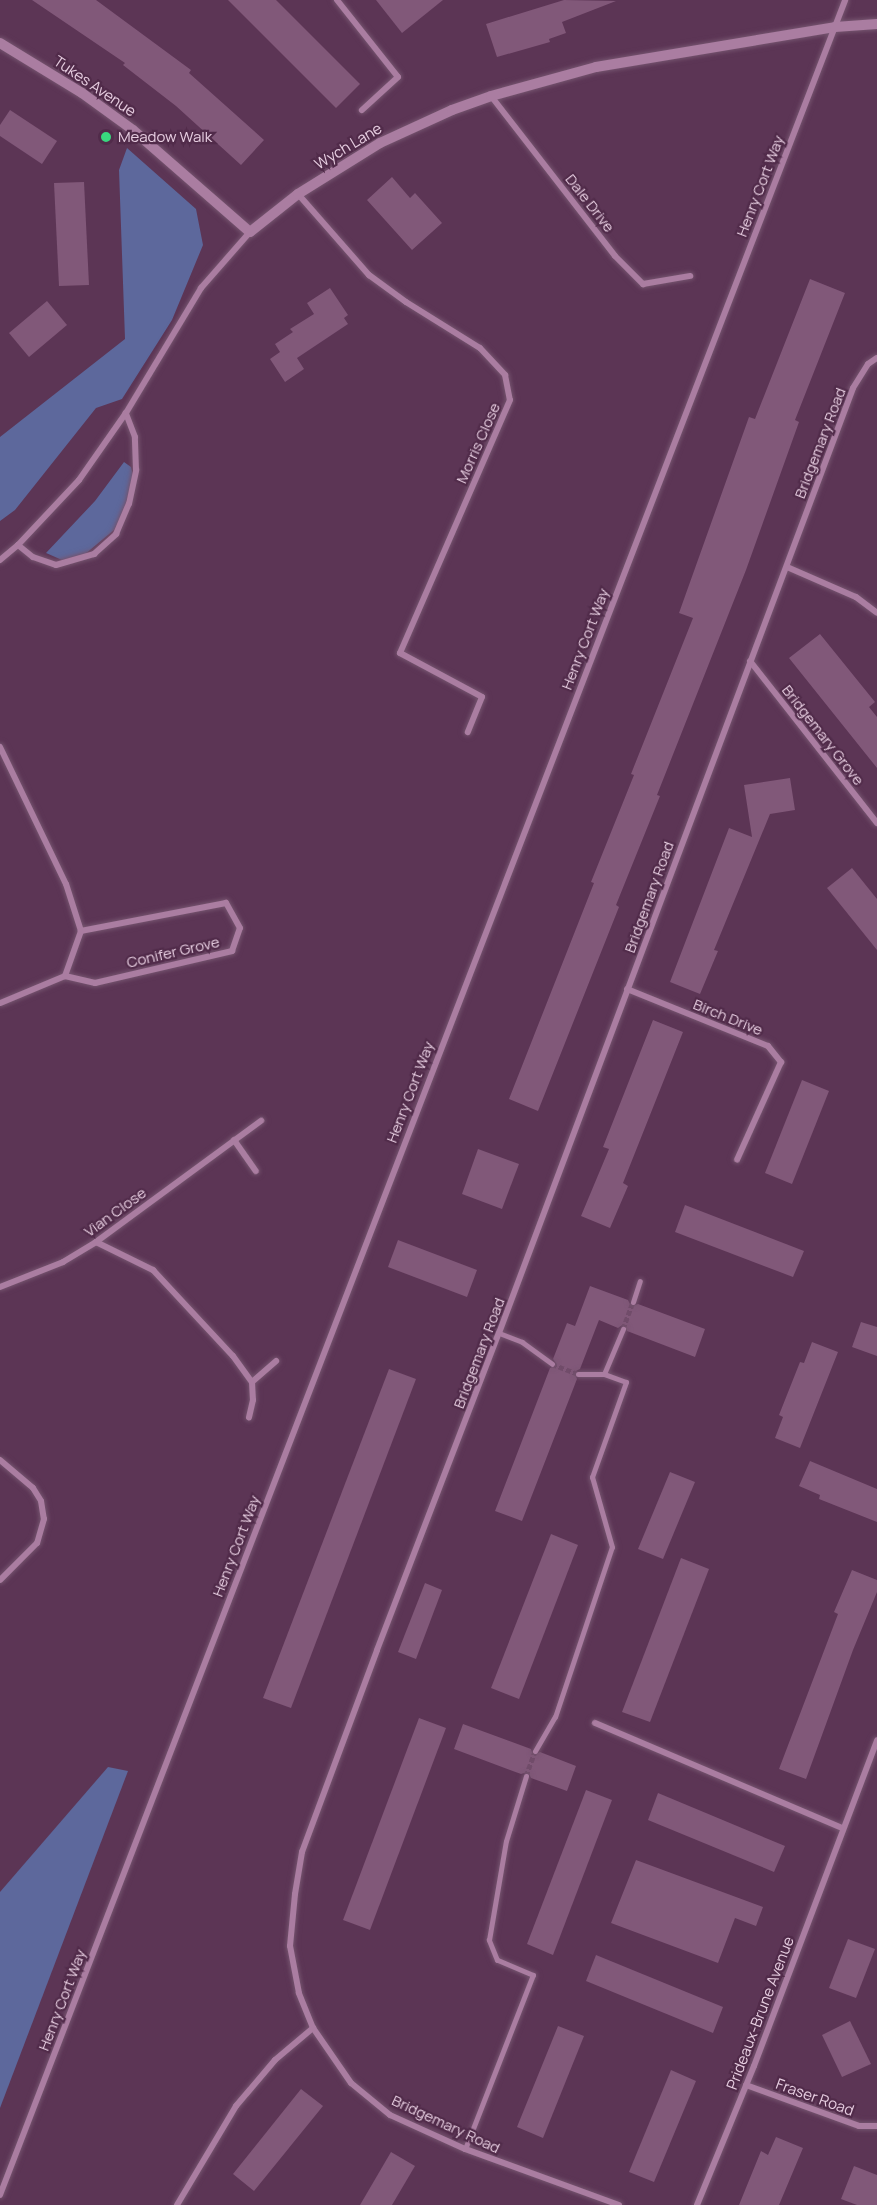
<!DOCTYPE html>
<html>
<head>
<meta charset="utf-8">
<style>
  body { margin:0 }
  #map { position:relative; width:877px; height:2205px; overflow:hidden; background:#5c3555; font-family:Manrope,sans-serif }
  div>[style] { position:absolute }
  .green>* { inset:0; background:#5d689c }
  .building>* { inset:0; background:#815879 }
  .pedestrian-tunnel>* { height:5px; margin-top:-2.5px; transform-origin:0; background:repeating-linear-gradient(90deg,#714c6a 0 5px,transparent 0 7.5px) }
  .roads { filter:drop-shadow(0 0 2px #75546f) drop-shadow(0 0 2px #75546f) }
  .pedestrian>* { height:5px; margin:-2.5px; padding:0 2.5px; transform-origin:2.5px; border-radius:2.5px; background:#aa7da1 }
  .minor>* { height:6px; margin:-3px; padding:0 3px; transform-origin:3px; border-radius:3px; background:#aa7da1 }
  .tertiary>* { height:10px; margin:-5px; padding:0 5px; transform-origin:5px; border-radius:5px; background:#aa7da1 }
  .dots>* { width:16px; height:16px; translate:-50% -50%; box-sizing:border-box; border:3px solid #512b4a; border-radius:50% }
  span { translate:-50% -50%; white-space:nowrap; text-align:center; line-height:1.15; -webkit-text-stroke:4.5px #512b4a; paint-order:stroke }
  .street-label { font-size:15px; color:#e7cee1 }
  .poi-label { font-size:15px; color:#e7cee1 }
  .left { translate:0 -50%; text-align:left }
</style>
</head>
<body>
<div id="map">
  <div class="green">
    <div style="clip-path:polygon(127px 148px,196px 209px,203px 245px,172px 320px,122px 399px,96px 408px,15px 510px,0 521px,0 437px,125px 339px,119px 170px)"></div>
    <div style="clip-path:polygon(124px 462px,131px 467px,133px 475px,124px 511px,114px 530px,84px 555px,62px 560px,46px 553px,95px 501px)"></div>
    <div style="clip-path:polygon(108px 1767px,128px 1771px,0 2108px,0 1892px)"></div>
  </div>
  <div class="building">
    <div style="clip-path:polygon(32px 0,96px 0,191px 70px,189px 73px,264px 140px,241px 165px,176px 106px,123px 65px,125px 63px)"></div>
    <div style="clip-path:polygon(228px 0,276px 0,360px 84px,336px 108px)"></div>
    <div style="clip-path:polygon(376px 0,443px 0,402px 33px)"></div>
    <div style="clip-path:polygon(564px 0,616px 1px,562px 22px,566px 33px,549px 39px,550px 42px,497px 57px,486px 24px)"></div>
    <div style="clip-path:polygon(10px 110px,57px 141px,42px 164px,0 136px,0 125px)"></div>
    <div style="clip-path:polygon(392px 177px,410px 198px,415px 193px,442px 223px,412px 250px,367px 200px)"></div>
    <div style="clip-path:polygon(84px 182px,89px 285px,59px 286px,54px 183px)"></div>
    <div style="clip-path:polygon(810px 279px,845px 293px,795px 420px,799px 422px,746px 570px,657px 795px,660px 796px,616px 905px,619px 907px,538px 1111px,509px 1099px,594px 883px,591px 882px,634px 775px,631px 774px,693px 618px,679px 613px,749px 417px,755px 419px)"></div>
    <div style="clip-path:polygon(330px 288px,348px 315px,344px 318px,348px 324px,297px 358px,304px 369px,285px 382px,270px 359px,280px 352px,275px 344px,293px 332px,290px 329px,314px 314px,307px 303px)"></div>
    <div style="clip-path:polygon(47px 301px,67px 325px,29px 357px,9px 333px)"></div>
    <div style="clip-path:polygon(820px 634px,875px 702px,869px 707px,877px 717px,877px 768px,789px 658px)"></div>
    <div style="clip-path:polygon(790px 778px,795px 810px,770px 814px,714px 950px,718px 951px,700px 994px,670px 982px,729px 828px,752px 837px,744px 785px)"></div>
    <div style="clip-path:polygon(852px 868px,877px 899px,877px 950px,827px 888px)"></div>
    <div style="clip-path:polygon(653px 1020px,683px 1032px,623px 1183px,628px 1186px,610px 1228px,581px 1216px,609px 1149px,603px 1147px)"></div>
    <div style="clip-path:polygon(802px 1080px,829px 1091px,792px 1184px,765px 1173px)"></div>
    <div style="clip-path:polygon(478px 1149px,519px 1164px,502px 1209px,462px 1194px)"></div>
    <div style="clip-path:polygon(685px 1205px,804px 1251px,793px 1277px,675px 1232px)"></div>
    <div style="clip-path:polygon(398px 1240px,477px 1270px,467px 1297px,388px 1267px)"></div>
    <div style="clip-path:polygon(590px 1286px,628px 1300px,631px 1306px,638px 1304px,705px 1329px,695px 1357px,627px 1331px,624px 1324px,618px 1328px,599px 1320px,580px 1369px,574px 1372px,577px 1379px,522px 1521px,495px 1511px,550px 1368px,557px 1365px,553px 1359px,567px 1323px,575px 1326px)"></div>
    <div style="clip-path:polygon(861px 1322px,877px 1327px,877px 1356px,852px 1347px)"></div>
    <div style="clip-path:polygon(812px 1342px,838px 1352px,800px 1448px,775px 1438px,783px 1417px,779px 1415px,800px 1362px,804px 1363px)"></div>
    <div style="clip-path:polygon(389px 1369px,416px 1379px,291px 1708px,263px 1698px)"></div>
    <div style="clip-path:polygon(810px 1461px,877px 1489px,877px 1522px,819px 1499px,820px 1495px,799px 1486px)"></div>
    <div style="clip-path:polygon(670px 1472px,695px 1482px,663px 1559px,638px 1549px)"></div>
    <div style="clip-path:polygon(551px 1534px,578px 1545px,519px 1699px,491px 1688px)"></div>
    <div style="clip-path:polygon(681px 1558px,709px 1569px,650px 1722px,622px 1712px)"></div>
    <div style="clip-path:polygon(852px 1570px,877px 1580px,877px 1592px,853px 1650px,806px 1779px,779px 1769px,838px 1614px,834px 1612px)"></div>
    <div style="clip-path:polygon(425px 1583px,442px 1590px,416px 1659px,398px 1652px)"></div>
    <div style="clip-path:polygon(419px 1718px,446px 1728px,370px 1930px,343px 1920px)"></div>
    <div style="clip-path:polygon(463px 1724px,531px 1749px,533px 1755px,540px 1752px,576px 1766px,567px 1791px,531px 1778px,528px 1772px,521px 1774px,454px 1749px)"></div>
    <div style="clip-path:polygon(586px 1790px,612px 1800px,553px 1955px,527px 1944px)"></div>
    <div style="clip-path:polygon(658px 1793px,785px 1846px,774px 1872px,648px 1820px)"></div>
    <div style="clip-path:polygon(636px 1860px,763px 1907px,756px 1926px,735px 1918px,718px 1963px,611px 1923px)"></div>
    <div style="clip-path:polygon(848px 1939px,875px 1949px,856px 1998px,829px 1988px)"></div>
    <div style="clip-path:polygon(596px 1955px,723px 2007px,713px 2033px,586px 1981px)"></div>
    <div style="clip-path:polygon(850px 2021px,871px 2064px,842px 2077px,822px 2035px)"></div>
    <div style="clip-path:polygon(558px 2026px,584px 2036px,543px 2138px,517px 2127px)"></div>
    <div style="clip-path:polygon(671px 2070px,696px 2081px,654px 2182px,629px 2172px)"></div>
    <div style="clip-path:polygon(301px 2089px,323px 2106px,254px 2191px,233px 2174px)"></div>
    <div style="clip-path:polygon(776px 2137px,803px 2148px,779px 2205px,739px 2205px,761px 2151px,768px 2155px)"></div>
    <div style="clip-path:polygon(391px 2152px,415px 2166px,392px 2205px,360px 2205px)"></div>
    <div style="clip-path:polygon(854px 2166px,877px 2175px,877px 2205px,857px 2205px,841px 2199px)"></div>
  </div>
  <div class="pedestrian-tunnel">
    <div style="left:623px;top:1329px;width:29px;rotate:-70deg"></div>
    <div style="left:552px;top:1364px;width:28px;rotate:21deg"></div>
    <div style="left:526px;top:1776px;width:27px;rotate:-70deg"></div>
  </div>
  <div class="roads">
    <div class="pedestrian">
      <div style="left:633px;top:1302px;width:22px;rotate:-72deg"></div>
      <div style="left:499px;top:1333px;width:25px;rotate:21deg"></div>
      <div style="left:522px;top:1342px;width:37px;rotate:36deg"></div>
      <div style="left:604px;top:1374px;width:49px;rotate:-67.1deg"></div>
      <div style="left:535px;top:1751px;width:39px;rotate:-60deg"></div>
      <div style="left:555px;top:1717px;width:179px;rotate:-71.5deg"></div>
      <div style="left:612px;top:1547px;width:73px;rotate:-105.9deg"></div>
      <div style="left:592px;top:1477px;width:101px;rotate:-70.3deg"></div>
      <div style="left:626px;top:1382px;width:23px;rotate:-160deg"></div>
      <div style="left:604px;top:1374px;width:26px;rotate:180deg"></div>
      <div style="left:465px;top:2149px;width:187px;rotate:-68.7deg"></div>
      <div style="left:533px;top:1975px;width:39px;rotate:-157deg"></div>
      <div style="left:497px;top:1960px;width:22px;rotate:-112deg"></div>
      <div style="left:489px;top:1940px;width:100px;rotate:-80.3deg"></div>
      <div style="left:506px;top:1841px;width:68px;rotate:-72.9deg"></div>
    </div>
    <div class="minor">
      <div style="left:337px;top:0;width:98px;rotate:51.6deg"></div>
      <div style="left:398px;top:77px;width:49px;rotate:137.5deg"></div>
      <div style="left:491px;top:96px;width:202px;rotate:52.2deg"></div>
      <div style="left:615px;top:256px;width:40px;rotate:45deg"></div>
      <div style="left:643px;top:284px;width:48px;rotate:-9.7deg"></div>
      <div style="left:298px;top:194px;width:108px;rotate:48.8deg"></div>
      <div style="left:369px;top:275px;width:46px;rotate:36.1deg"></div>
      <div style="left:406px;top:302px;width:87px;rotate:31.9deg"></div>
      <div style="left:480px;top:348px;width:37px;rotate:47deg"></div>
      <div style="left:505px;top:375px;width:25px;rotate:79deg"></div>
      <div style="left:510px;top:400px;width:276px;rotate:113.5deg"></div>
      <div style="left:400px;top:653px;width:93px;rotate:28.2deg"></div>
      <div style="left:482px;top:697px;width:38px;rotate:112deg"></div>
      <div style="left:18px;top:545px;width:19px;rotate:39deg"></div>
      <div style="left:33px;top:557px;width:24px;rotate:19deg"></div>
      <div style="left:56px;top:565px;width:40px;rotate:-16deg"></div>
      <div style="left:94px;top:554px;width:30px;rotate:-42deg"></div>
      <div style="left:116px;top:534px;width:33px;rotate:-67deg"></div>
      <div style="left:129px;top:504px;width:35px;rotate:-78deg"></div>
      <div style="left:136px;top:470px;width:33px;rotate:-92deg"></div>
      <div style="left:135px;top:437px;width:26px;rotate:-111deg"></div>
      <div style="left:0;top:560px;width:23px;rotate:-40deg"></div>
      <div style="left:18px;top:545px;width:89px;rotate:-46.8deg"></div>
      <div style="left:79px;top:480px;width:82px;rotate:-55deg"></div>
      <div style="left:126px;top:413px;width:146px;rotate:-59deg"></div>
      <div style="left:201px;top:288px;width:74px;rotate:-48.8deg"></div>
      <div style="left:787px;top:567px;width:75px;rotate:23.5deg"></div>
      <div style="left:856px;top:597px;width:26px;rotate:37deg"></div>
      <div style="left:750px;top:661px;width:206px;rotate:51.9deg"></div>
      <div style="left:0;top:747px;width:152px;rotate:64.3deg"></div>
      <div style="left:66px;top:884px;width:49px;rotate:72.3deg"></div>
      <div style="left:81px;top:931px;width:48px;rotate:109.6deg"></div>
      <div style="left:65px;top:976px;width:70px;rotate:157.4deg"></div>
      <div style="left:65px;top:976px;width:31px;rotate:13deg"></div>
      <div style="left:95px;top:983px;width:141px;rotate:-13.1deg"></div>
      <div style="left:232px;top:951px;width:24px;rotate:-71deg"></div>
      <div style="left:240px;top:928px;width:29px;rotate:-119deg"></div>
      <div style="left:226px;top:903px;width:148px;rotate:169.1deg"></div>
      <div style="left:627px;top:989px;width:152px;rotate:22deg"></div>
      <div style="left:768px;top:1046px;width:21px;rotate:51deg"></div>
      <div style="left:781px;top:1062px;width:107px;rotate:114.2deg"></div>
      <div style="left:234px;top:1140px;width:38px;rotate:55deg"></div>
      <div style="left:96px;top:1242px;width:64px;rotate:26.2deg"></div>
      <div style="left:153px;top:1270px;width:117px;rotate:47.1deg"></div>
      <div style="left:233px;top:1356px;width:32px;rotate:54deg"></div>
      <div style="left:252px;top:1382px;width:18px;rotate:87deg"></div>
      <div style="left:253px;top:1400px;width:18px;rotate:103deg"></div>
      <div style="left:0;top:1287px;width:68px;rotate:-21.6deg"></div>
      <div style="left:63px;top:1262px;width:39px;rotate:-31deg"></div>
      <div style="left:96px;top:1242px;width:205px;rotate:-36.3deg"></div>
      <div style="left:252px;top:1382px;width:32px;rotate:-41deg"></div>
      <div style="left:0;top:1460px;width:43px;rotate:40.3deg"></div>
      <div style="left:33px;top:1488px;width:15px;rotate:58deg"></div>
      <div style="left:41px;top:1501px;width:18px;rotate:81deg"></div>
      <div style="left:44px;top:1519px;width:25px;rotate:106deg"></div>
      <div style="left:37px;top:1543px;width:52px;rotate:135deg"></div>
      <div style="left:595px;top:1723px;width:268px;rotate:23deg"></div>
      <div style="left:746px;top:2085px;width:120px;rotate:19.9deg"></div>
      <div style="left:859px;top:2126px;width:18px"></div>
      <div style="left:0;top:2195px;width:2352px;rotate:-68.94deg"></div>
      <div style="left:177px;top:2205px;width:115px;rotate:-59.2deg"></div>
      <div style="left:236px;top:2106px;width:60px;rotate:-49.7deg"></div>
      <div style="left:275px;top:2060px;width:50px;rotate:-40.1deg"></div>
      <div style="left:619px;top:2205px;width:164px;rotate:-160deg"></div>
      <div style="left:465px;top:2149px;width:82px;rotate:-155.6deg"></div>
      <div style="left:390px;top:2115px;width:50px;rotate:-140.6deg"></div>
      <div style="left:351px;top:2083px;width:67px;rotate:-124.6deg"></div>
      <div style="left:313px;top:2028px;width:38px;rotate:-112deg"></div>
      <div style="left:299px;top:1993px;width:48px;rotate:-100.8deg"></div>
      <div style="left:290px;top:1946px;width:52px;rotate:-84.5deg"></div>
      <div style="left:295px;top:1894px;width:43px;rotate:-80.5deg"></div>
      <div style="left:302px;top:1852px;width:215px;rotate:-69.6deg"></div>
      <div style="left:377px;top:1650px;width:340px;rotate:-69deg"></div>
      <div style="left:499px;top:1333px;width:1009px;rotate:-69.46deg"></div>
      <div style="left:853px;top:388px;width:28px;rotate:-58deg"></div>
      <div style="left:868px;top:364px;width:11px;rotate:-34deg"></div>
      <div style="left:697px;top:2205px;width:150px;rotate:-67.7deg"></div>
      <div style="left:754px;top:2066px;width:348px;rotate:-69.3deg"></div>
    </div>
    <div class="tertiary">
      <div style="left:0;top:43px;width:96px;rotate:31.4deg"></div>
      <div style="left:82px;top:93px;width:63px;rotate:36deg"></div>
      <div style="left:133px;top:130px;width:155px;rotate:41.1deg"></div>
      <div style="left:250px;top:232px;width:61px;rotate:-38.4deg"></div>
      <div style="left:298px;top:194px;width:97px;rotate:-31.9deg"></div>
      <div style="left:380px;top:143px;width:79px;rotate:-24.6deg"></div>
      <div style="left:452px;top:110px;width:41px;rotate:-19.7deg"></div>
      <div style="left:491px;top:96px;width:109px;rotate:-15.4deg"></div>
      <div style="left:596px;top:67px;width:242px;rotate:-9.5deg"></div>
      <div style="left:835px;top:27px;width:42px;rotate:-4.1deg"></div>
    </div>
  </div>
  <div class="dots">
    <div style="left:106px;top:137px;background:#39d87f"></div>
  </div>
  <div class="street-label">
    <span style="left:95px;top:86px;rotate:34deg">Tukes Avenue</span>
    <span style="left:348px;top:146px;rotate:-31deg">Wych Lane</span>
    <span style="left:760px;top:186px;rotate:-69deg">Henry Cort Way</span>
    <span style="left:590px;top:203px;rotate:52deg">Dale Drive</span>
    <span style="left:478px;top:443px;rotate:-66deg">Morris Close</span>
    <span style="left:820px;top:443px;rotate:-69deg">Bridgemary Road</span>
    <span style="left:585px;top:639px;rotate:-69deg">Henry Cort Way</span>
    <span style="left:823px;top:735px;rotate:52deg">Bridgemary Grove</span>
    <span style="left:649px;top:897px;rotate:-70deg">Bridgemary Road</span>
    <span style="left:173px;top:952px;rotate:-13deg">Conifer Grove</span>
    <span style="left:728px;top:1017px;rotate:22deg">Birch Drive</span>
    <span style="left:410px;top:1092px;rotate:-69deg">Henry Cort Way</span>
    <span style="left:115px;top:1212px;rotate:-36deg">Vian Close</span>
    <span style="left:479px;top:1353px;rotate:-69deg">Bridgemary Road</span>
    <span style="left:236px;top:1546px;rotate:-69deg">Henry Cort Way</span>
    <span style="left:62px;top:2000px;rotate:-69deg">Henry Cort Way</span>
    <span style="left:760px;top:2013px;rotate:-69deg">Prideaux-Brune Avenue</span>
    <span style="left:815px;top:2097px;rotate:20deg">Fraser Road</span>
    <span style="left:446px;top:2124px;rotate:25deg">Bridgemary Road</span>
  </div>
  <div class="poi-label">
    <span class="left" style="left:118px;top:137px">Meadow Walk</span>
  </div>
</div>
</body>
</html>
